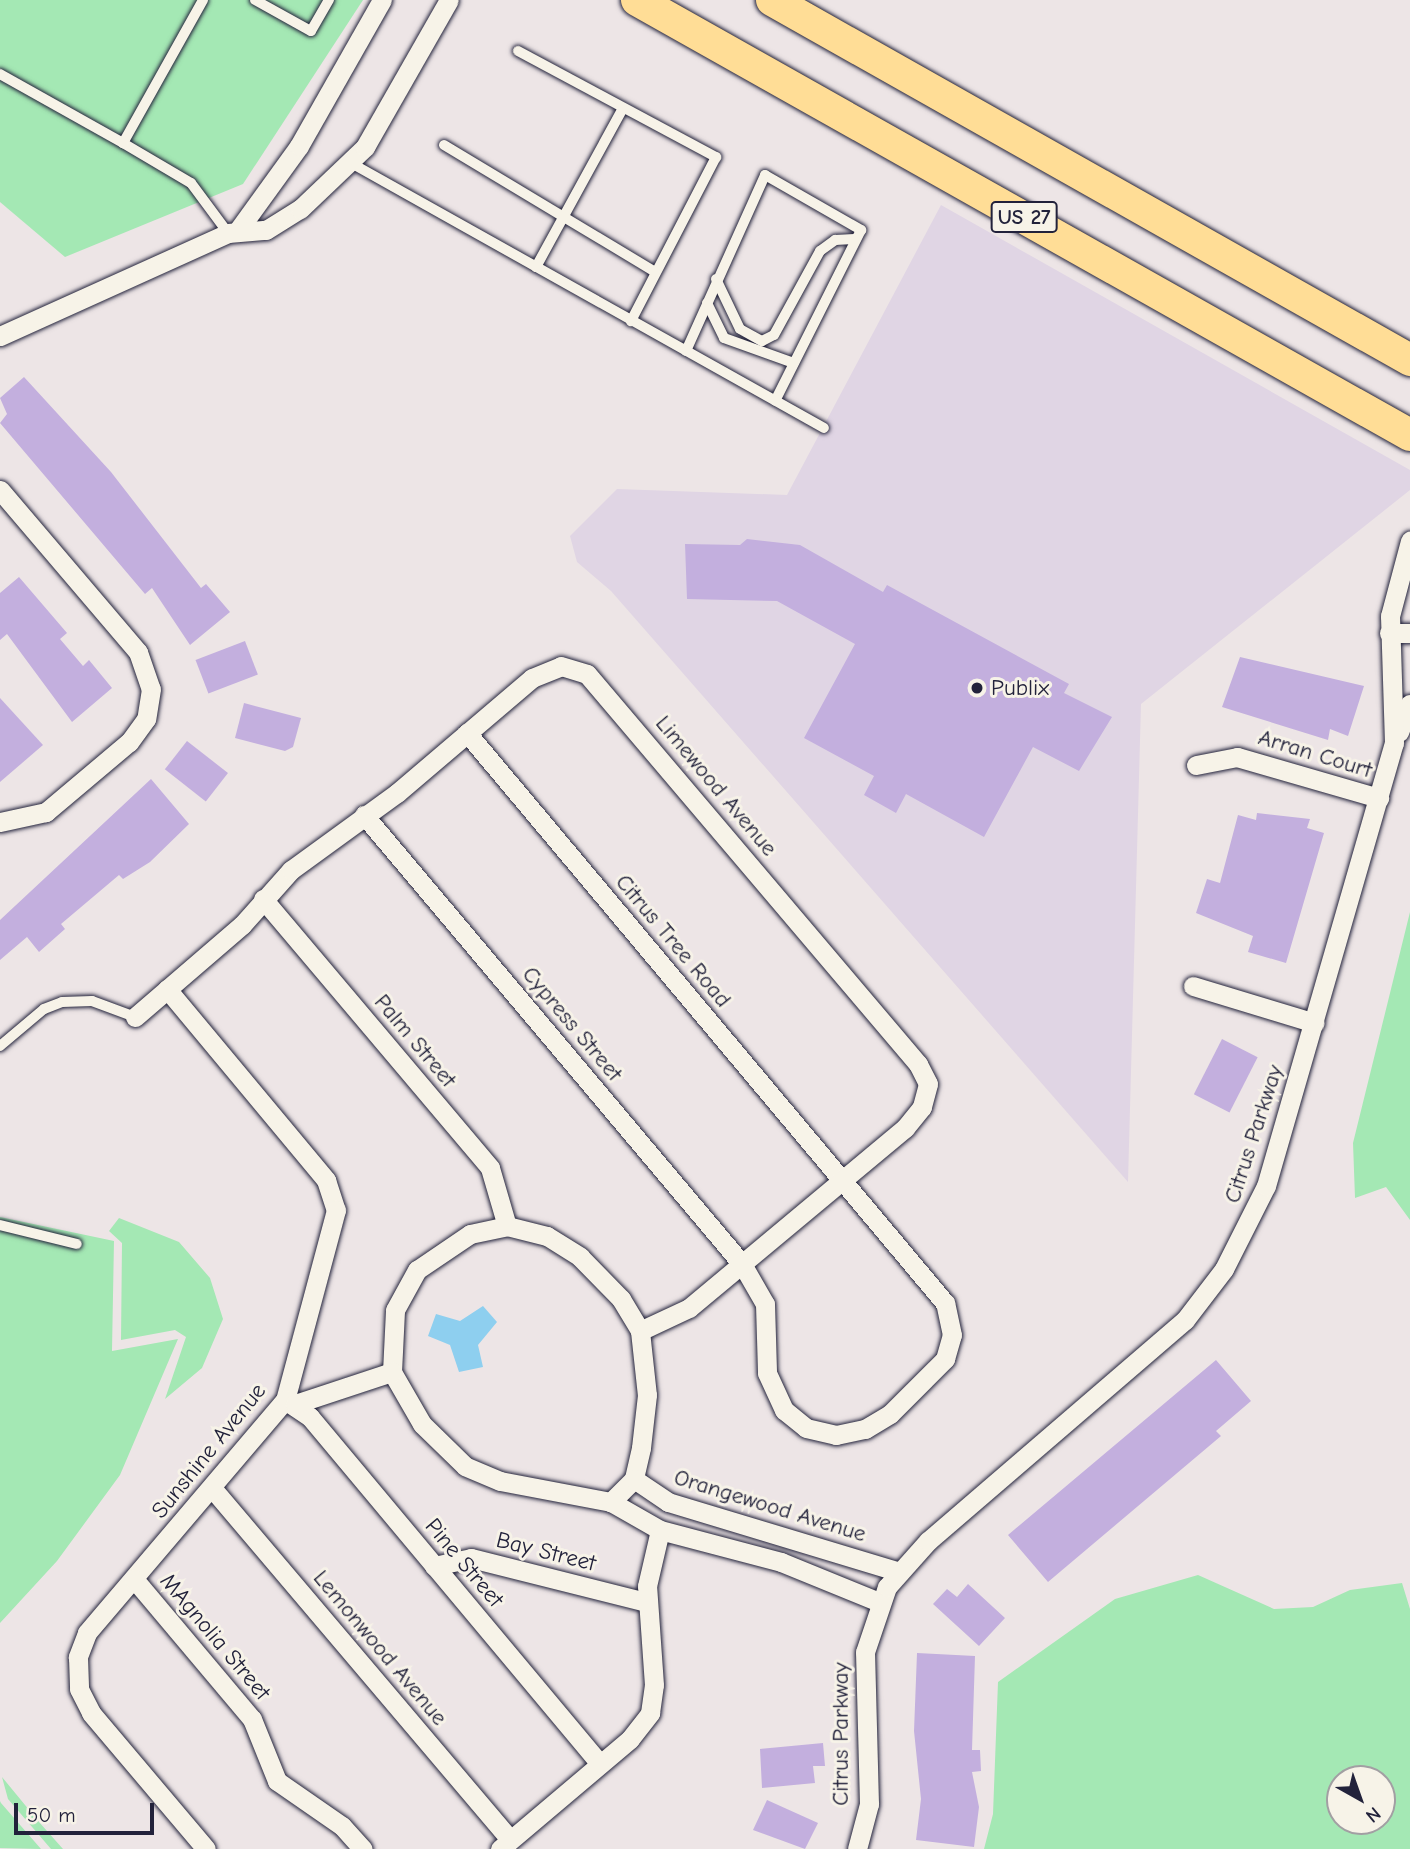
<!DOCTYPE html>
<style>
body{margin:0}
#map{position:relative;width:1410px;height:1849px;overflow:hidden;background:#ede5e6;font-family:"Comic Neue",sans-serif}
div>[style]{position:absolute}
.built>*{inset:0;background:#e0d5e4}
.green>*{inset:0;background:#a4e8b4}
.water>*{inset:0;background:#8ecfef}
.building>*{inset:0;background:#c3afde;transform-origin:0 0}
.roads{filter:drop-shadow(0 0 2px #22223b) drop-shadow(0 0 2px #22223b)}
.service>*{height:10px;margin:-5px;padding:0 5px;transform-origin:5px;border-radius:5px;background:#f7f3e8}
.minor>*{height:19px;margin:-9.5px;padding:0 9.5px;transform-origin:9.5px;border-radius:9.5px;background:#f7f3e8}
.trunk>*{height:32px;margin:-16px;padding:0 16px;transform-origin:16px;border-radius:16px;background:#ffdd96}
.dots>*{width:19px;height:19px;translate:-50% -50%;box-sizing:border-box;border:4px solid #f7f3e8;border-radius:50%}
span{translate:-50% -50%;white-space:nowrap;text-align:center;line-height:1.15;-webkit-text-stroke:6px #f7f3e8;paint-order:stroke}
.shield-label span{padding:2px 5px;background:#f7f3e8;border:2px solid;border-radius:5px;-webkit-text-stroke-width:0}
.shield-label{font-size:21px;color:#22223b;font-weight:700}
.poi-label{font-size:23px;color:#22223b}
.left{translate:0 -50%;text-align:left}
.street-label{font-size:23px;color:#22223b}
.north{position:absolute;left:1326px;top:1765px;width:70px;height:70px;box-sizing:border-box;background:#f7f3e8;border:2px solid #a29fa3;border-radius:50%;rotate:140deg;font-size:19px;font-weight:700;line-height:28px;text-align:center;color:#22223b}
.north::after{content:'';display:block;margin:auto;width:24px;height:32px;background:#22223b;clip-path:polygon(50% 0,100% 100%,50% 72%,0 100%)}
.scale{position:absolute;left:14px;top:1803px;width:140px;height:32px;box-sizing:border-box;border:4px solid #22223b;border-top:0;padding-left:9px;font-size:21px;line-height:24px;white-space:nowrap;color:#22223b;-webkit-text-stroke:5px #f7f3e8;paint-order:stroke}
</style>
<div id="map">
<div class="built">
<i style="clip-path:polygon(941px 205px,1410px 470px,1410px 490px,1141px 704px,1128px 1182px,611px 591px,577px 562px,570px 536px,617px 489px,787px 495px)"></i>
</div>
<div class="green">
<i style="clip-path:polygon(0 0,363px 0,243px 184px,65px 257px,0 202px)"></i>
<i style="clip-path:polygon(1410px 912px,1410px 1220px,1386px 1187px,1355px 1198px,1353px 1143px)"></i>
<i style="clip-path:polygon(0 1217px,114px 1241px,112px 1351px,178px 1339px,120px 1475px,57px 1561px,0 1623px)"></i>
<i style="clip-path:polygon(119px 1218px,179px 1242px,210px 1278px,223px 1319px,202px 1368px,165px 1399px,186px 1337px,175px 1330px,121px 1340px,122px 1243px,109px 1231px)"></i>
<i style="clip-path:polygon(evenodd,1198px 1575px,1274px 1609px,1313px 1607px,1350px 1590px,1402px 1583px,1410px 1609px,1410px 1849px,984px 1849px,993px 1814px,998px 1682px,1115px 1599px,1198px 1575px,1340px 1779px,1382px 1779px,1382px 1821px,1340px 1821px,1340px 1779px)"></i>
<i style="clip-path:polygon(2px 1777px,39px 1822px,63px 1849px,51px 1849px,8px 1799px)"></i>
<i style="clip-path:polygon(0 1801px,1px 1803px,41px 1849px,0 1848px)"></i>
</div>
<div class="water">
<i style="clip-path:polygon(483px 1306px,497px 1322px,478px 1345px,483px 1367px,459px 1372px,450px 1345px,428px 1336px,436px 1314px,460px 1321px)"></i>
</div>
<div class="building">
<i style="clip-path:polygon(24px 377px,111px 472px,201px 588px,206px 584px,230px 612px,190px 645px,152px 588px,145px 594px,0 423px,7px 414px,0 398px)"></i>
<i style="clip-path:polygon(747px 539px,800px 545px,883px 592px,887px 585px,1069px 684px,1064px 693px,1112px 717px,1079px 771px,1033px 747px,984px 837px,906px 794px,896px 813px,864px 795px,874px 776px,804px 738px,855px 644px,777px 601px,687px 599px,685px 544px,740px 545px)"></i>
<i style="clip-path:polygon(19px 577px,67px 633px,60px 639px,83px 666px,89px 660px,112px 688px,72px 722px,7px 634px,0 640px,0 593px)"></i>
<i style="left:245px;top:641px;width:36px;height:53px;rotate:69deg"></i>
<i style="clip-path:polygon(1240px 657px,1364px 686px,1348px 736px,1330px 729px,1328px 740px,1222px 707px)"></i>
<i style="clip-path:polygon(0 698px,43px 745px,0 782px)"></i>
<i style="clip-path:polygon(244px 703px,301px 718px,293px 747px,285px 751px,235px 738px)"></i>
<i style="left:187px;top:741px;width:52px;height:36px;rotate:38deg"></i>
<i style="clip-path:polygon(151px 779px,189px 824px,150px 862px,123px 879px,119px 875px,61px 924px,65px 929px,39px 952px,27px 937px,0 960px,0 920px)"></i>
<i style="clip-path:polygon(1257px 813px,1310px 819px,1307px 828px,1324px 833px,1286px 963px,1248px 952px,1253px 936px,1196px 913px,1207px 879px,1220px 883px,1238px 815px,1256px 820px)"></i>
<i style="left:1222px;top:1039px;width:40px;height:62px;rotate:27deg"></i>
<i style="clip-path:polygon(1216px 1360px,1251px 1401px,1216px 1431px,1221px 1436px,1048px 1582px,1008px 1535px)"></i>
<i style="clip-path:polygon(968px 1584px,1005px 1618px,979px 1646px,933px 1604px,947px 1589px,957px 1597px)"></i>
<i style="clip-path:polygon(917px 1653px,975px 1656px,972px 1750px,980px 1750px,981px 1771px,972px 1772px,979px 1807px,974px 1847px,916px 1840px,921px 1799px,914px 1731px)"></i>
<i style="clip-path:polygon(823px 1743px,825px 1766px,813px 1766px,815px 1783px,762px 1788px,760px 1749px)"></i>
<i style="clip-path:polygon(767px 1800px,818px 1823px,805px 1849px,753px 1830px)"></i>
</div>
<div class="roads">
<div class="service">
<i style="left:203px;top:0;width:164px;rotate:119.2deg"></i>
<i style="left:123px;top:143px;width:79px;rotate:30.5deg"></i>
<i style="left:191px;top:183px;width:62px;rotate:53.5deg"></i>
<i style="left:255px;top:0;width:64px;rotate:29deg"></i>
<i style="left:311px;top:31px;width:36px;rotate:-60deg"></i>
<i style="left:518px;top:51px;width:225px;rotate:28.2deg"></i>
<i style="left:716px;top:157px;width:185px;rotate:117.4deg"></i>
<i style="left:0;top:74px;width:141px;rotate:29.3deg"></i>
<i style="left:444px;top:145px;width:246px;rotate:31deg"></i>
<i style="left:351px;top:163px;width:542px;rotate:29.26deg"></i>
<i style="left:536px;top:267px;width:181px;rotate:-61.3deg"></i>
<i style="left:716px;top:279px;width:55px;rotate:64.4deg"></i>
<i style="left:740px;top:329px;width:25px;rotate:29deg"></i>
<i style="left:762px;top:341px;width:13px;rotate:-27deg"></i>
<i style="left:774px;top:335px;width:96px;rotate:-61.3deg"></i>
<i style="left:820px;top:251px;width:19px;rotate:-36deg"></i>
<i style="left:835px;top:240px;width:21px;rotate:-3deg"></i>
<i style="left:707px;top:303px;width:39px;rotate:64deg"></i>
<i style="left:724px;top:338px;width:74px;rotate:19.7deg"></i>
<i style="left:686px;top:351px;width:193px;rotate:-65.8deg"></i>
<i style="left:765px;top:175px;width:111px;rotate:29.8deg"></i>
<i style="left:861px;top:230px;width:191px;rotate:116.7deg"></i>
<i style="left:0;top:1046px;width:57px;rotate:-40.1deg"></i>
<i style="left:44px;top:1009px;width:19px;rotate:-21deg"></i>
<i style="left:62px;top:1002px;width:30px;rotate:-2deg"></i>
<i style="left:92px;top:1001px;width:46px;rotate:20.4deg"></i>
<i style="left:0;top:1225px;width:79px;rotate:13.9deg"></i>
</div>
<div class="minor">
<i style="left:239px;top:229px;width:102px;rotate:-54.1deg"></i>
<i style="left:299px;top:146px;width:168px;rotate:-60.4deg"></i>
<i style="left:0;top:336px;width:250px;rotate:-24.3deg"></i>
<i style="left:228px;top:233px;width:38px;rotate:-5deg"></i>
<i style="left:266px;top:230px;width:40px;rotate:-32deg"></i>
<i style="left:300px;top:209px;width:90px;rotate:-43.6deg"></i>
<i style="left:365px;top:147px;width:169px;rotate:-60.3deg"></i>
<i style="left:0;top:490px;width:213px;rotate:49.6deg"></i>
<i style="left:138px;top:652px;width:39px;rotate:71deg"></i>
<i style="left:151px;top:689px;width:30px;rotate:99deg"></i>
<i style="left:146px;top:719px;width:29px;rotate:126deg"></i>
<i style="left:129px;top:742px;width:109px;rotate:139.9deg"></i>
<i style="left:46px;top:812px;width:47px;rotate:167.7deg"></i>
<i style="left:1389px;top:633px;width:21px"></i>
<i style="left:1399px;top:732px;width:30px;rotate:-69deg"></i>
<i style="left:1196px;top:765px;width:42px;rotate:-11deg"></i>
<i style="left:1237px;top:757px;width:148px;rotate:16.1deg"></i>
<i style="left:364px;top:815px;width:587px;rotate:49.91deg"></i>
<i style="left:742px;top:1264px;width:46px;rotate:60.1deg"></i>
<i style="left:765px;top:1304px;width:69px;rotate:88.3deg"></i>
<i style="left:767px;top:1373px;width:41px;rotate:65.3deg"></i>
<i style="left:784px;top:1410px;width:28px;rotate:39deg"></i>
<i style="left:806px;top:1428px;width:31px;rotate:13deg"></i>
<i style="left:836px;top:1435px;width:30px;rotate:-12deg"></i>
<i style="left:865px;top:1429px;width:29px;rotate:-31deg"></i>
<i style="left:890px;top:1414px;width:78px;rotate:-45deg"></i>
<i style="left:945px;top:1359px;width:25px;rotate:-74deg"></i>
<i style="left:952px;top:1335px;width:33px;rotate:-102deg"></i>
<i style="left:945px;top:1303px;width:744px;rotate:-129.98deg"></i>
<i style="left:263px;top:899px;width:352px;rotate:49.8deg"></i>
<i style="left:490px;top:1168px;width:60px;rotate:73.7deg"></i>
<i style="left:1193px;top:986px;width:127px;rotate:16.9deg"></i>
<i style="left:167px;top:989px;width:249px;rotate:50.2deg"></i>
<i style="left:326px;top:1180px;width:32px;rotate:72deg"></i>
<i style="left:336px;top:1210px;width:197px;rotate:105deg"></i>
<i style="left:285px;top:1400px;width:306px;rotate:130.4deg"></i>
<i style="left:87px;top:1633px;width:26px;rotate:111deg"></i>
<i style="left:78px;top:1657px;width:32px;rotate:88deg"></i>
<i style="left:79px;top:1689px;width:27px;rotate:63deg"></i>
<i style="left:91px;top:1713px;width:178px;rotate:49.8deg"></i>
<i style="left:135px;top:1017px;width:141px;rotate:-40.7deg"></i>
<i style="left:242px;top:925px;width:74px;rotate:-48.3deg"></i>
<i style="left:291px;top:870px;width:131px;rotate:-36deg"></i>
<i style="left:397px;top:793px;width:177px;rotate:-40.4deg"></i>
<i style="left:532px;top:678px;width:31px;rotate:-22deg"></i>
<i style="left:561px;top:666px;width:27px;rotate:17deg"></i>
<i style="left:587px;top:674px;width:512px;rotate:49.68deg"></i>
<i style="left:918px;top:1064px;width:22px;rotate:63deg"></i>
<i style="left:928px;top:1084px;width:24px;rotate:105deg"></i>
<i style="left:922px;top:1107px;width:27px;rotate:129deg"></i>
<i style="left:905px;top:1128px;width:281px;rotate:140.2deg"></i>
<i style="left:689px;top:1308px;width:54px;rotate:154.9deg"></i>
<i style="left:507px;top:1226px;width:41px;rotate:14deg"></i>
<i style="left:547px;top:1236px;width:39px;rotate:32deg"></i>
<i style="left:580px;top:1257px;width:59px;rotate:45.7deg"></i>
<i style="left:621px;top:1299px;width:37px;rotate:59deg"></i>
<i style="left:640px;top:1331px;width:64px;rotate:83.8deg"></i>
<i style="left:647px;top:1395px;width:53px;rotate:96.5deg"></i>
<i style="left:641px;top:1448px;width:32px;rotate:103deg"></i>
<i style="left:634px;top:1479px;width:33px;rotate:135deg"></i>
<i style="left:611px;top:1502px;width:113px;rotate:-169.3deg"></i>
<i style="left:500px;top:1481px;width:38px;rotate:-157deg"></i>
<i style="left:465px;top:1466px;width:60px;rotate:-135.7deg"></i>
<i style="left:422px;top:1424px;width:60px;rotate:-120deg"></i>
<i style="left:392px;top:1372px;width:62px;rotate:-87.2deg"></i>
<i style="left:395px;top:1310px;width:46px;rotate:-61.2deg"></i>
<i style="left:417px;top:1270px;width:64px;rotate:-34.2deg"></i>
<i style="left:470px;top:1234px;width:38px;rotate:-12deg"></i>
<i style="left:285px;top:1400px;width:30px;rotate:34deg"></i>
<i style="left:310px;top:1417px;width:452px;rotate:50.1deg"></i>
<i style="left:295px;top:1404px;width:102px;rotate:-18.3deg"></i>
<i style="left:634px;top:1479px;width:41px;rotate:34.1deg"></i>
<i style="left:668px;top:1502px;width:239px;rotate:16.8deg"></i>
<i style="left:212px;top:1488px;width:461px;rotate:49.7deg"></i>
<i style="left:611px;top:1502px;width:56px;rotate:29.7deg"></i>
<i style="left:660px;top:1530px;width:125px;rotate:14.8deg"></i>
<i style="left:781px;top:1562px;width:106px;rotate:22.2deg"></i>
<i style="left:434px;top:1566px;width:38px;rotate:-12deg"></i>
<i style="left:471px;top:1558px;width:180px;rotate:14.1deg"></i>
<i style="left:134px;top:1579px;width:183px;rotate:49.9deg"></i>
<i style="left:252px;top:1719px;width:67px;rotate:68deg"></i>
<i style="left:277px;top:1781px;width:79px;rotate:34.7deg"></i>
<i style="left:342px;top:1826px;width:31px;rotate:48deg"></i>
<i style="left:500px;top:1849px;width:170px;rotate:-40.2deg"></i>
<i style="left:630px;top:1739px;width:33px;rotate:-52deg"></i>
<i style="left:650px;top:1713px;width:28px;rotate:-82deg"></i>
<i style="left:654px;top:1685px;width:99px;rotate:-94deg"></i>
<i style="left:647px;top:1586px;width:57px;rotate:-76.9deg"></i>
<i style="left:857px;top:1849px;width:47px;rotate:-75.1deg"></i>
<i style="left:869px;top:1804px;width:152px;rotate:-91.5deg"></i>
<i style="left:865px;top:1652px;width:69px;rotate:-71.3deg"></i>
<i style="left:887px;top:1587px;width:62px;rotate:-48.3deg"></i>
<i style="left:928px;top:1541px;width:339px;rotate:-40.7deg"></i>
<i style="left:1185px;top:1320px;width:64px;rotate:-52.6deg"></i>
<i style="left:1224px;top:1269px;width:93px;rotate:-63.2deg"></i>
<i style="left:1266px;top:1186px;width:461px;rotate:-73.9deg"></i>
<i style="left:1394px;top:743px;width:127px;rotate:-91.8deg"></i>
<i style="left:1390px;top:616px;width:78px;rotate:-75.1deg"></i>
</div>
<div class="trunk">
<i style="left:637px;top:0;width:887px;rotate:29.37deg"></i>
<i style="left:772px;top:0;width:733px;rotate:29.43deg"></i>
</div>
</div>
<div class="dots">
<i style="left:977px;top:688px;background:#22223b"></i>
</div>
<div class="shield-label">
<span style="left:1024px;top:217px">US 27</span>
</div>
<div class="poi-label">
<span class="left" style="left:991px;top:688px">Publix</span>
</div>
<div class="street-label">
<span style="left:1315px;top:754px;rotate:17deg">Arran Court</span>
<span style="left:716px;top:786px;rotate:50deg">Limewood Avenue</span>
<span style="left:673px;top:941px;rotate:50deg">Citrus Tree Road</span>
<span style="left:572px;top:1024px;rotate:50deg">Cypress Street</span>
<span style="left:415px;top:1041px;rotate:50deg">Palm Street</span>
<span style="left:1254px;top:1134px;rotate:-72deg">Citrus Parkway</span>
<span style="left:209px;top:1451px;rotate:-51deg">Sunshine Avenue</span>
<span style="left:770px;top:1506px;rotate:17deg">Orangewood Avenue</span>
<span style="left:546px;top:1552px;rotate:14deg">Bay Street</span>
<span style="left:464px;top:1563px;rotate:50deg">Pine Street</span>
<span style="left:215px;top:1637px;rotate:50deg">MAgnolia Street</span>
<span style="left:380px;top:1648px;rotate:50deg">Lemonwood Avenue</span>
<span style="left:841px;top:1734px;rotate:-90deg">Citrus Parkway</span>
</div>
<div class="north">N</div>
<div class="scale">50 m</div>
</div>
